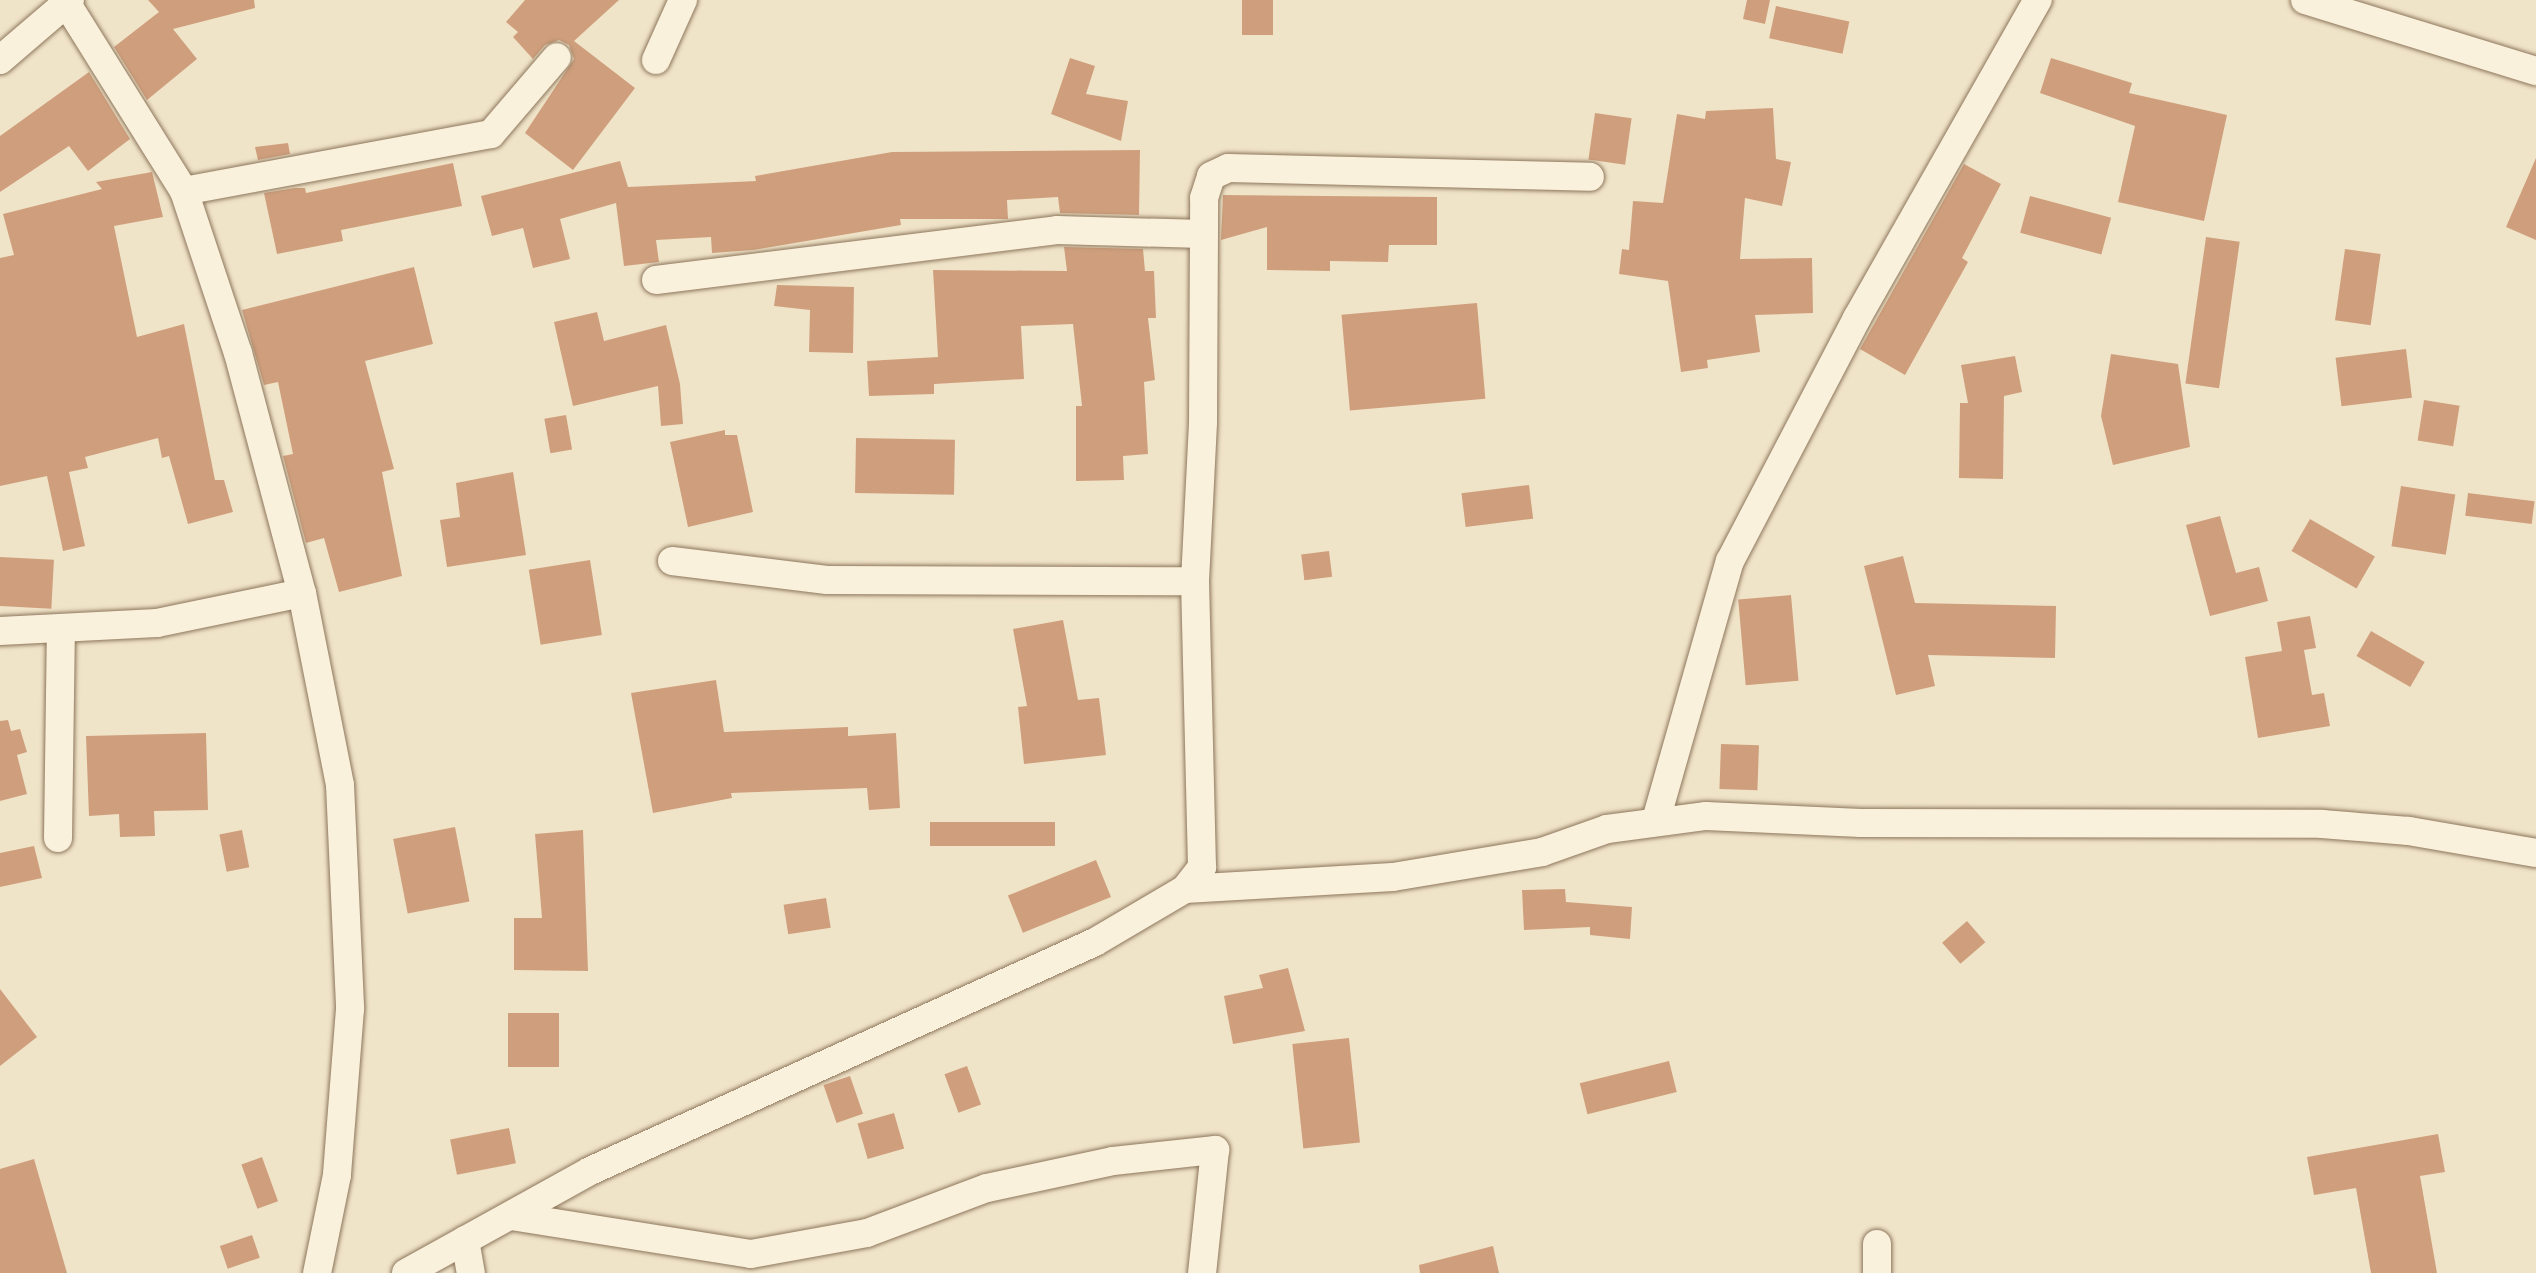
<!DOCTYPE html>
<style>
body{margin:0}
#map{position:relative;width:2536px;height:1273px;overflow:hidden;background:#f0e4c8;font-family:"Times New Roman",serif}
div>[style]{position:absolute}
.building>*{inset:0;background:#cf9f7d;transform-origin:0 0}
.roads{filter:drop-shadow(0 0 2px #8d765c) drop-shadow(0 0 2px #8d765c)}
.minor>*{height:28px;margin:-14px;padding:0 14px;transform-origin:14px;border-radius:14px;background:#faf1dc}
span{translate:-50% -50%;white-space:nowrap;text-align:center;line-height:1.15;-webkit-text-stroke:6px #f7eed8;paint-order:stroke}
</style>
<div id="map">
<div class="building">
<i style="clip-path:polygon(148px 0,254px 0,255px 8px,173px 29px,197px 59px,147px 100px,114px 47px,159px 12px)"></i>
<i style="clip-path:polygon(525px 0,619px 0,574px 41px,635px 88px,573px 170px,525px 133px,574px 59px,569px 45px,559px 40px,545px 45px,533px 59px,513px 37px,518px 32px,506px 22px)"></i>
<i style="left:1242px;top:0;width:31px;height:35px"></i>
<i style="clip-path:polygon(1747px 0,1770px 0,1765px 24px,1743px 19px)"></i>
<i style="left:1776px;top:6px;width:75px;height:33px;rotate:12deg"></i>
<i style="clip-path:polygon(1070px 58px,1095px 66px,1086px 94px,1128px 101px,1121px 141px,1051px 114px)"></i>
<i style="clip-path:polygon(2051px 58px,2132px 83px,2129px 93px,2227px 115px,2204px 221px,2118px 202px,2135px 126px,2040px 93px)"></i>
<i style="clip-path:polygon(89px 72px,130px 139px,88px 171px,69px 146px,0 192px,0 136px)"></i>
<i style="clip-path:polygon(1773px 108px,1776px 159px,1791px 162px,1782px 206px,1745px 198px,1740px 259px,1812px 258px,1813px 313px,1755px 315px,1760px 352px,1707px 360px,1708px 368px,1681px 372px,1668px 281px,1619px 274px,1622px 249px,1629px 250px,1633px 201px,1663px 203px,1677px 114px,1705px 119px,1706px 111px)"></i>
<i style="left:1595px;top:113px;width:37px;height:47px;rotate:8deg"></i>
<i style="clip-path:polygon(288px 143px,290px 154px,258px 160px,255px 147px)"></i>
<i style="clip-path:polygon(1140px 150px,1139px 215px,1060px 213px,1058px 197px,1007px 200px,1008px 219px,900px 219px,901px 225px,753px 250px,712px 253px,711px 237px,656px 240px,659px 262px,624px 266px,616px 203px,560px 219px,570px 259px,533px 268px,523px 228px,492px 236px,481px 196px,620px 161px,628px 187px,756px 181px,755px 176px,892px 152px)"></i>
<i style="clip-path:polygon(2536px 158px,2536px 240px,2506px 227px)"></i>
<i style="clip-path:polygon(453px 163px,462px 206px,341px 230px,343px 241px,277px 254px,264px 193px,295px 188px,305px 188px,306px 193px)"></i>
<i style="clip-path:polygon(1964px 164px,2001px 184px,1962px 258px,1968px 262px,1905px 375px,1860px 349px)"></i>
<i style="clip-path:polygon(152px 172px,163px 217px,114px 226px,137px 337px,184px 324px,215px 480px,224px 480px,233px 512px,188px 524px,169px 456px,162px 458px,158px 438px,85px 457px,88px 468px,69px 472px,85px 546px,63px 551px,47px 476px,0 486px,0 258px,14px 255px,3px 214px,102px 189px,96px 182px)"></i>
<i style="clip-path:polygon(1223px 195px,1437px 197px,1437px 245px,1389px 245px,1388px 262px,1330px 261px,1330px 271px,1267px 270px,1267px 227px,1221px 240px)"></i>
<i style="left:2030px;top:196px;width:84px;height:38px;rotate:15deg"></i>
<i style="left:2206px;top:237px;width:34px;height:148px;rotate:8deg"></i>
<i style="clip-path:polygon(1064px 247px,1143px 249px,1145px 271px,1154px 271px,1156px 318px,1148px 318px,1155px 380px,1144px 382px,1148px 454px,1123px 456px,1124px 480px,1076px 481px,1076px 406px,1082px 406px,1073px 324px,1021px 326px,1024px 379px,934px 384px,934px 394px,869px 396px,867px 361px,938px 357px,933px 270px,1067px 271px)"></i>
<i style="left:2345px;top:249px;width:36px;height:72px;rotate:8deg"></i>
<i style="clip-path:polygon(414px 267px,433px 344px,365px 361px,394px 469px,382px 472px,402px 576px,339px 592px,324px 538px,306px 543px,283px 456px,293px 454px,278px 382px,264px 385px,242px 310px)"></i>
<i style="clip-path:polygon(777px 285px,854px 287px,853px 353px,809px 352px,810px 310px,774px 306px)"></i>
<i style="left:1477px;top:303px;width:96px;height:136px;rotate:85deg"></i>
<i style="clip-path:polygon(597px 312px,604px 341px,666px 325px,680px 384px,683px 424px,661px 426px,658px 386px,573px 406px,554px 322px)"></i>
<i style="left:2406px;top:349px;width:49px;height:71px;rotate:83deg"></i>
<i style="clip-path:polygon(2111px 354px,2178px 364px,2190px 447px,2113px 465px,2101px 416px)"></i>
<i style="clip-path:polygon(2015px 356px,2022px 392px,2004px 396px,2003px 479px,1959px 478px,1960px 403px,1968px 403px,1961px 365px)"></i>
<i style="left:2424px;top:400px;width:36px;height:41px;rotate:9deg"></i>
<i style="left:566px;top:415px;width:35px;height:22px;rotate:80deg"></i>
<i style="clip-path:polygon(725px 430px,725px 435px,737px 435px,753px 512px,688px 527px,670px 442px)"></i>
<i style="left:856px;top:438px;width:99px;height:55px;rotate:1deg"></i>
<i style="clip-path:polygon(513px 472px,526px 555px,447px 567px,440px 520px,460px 517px,456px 483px)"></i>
<i style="left:1529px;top:485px;width:34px;height:68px;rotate:83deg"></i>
<i style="left:2401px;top:486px;width:55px;height:61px;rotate:9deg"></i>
<i style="left:2468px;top:493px;width:67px;height:23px;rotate:7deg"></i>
<i style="clip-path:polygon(2220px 516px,2236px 573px,2259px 567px,2268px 601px,2210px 616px,2186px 525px)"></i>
<i style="left:2310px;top:519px;width:75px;height:37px;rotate:30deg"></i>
<i style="left:1329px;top:551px;width:26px;height:28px;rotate:83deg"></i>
<i style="clip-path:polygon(1903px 556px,1915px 603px,2056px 606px,2055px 658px,1928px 655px,1935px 686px,1896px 695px,1864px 566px)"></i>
<i style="left:0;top:557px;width:54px;height:49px;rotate:3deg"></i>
<i style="left:590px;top:560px;width:76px;height:62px;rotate:81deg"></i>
<i style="left:1791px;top:595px;width:86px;height:53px;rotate:85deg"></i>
<i style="clip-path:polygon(2310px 616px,2316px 648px,2304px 650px,2312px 695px,2324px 693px,2330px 726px,2258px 738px,2245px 657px,2282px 651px,2277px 622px)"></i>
<i style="clip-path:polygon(1063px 620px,1078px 700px,1099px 698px,1106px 755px,1024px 764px,1018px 707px,1027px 706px,1013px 629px)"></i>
<i style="left:2371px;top:631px;width:62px;height:29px;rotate:30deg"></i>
<i style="clip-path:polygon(716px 680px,724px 732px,848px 727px,848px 736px,896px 733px,900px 808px,869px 810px,867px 788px,731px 793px,732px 798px,653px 813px,631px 693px)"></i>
<i style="clip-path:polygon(8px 720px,11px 731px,20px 729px,27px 752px,17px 755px,27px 794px,0 801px,0 721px)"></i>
<i style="clip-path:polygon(206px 733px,208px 810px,154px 811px,155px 836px,120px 837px,119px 814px,89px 816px,86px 736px)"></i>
<i style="left:1721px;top:744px;width:38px;height:45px;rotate:2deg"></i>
<i style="left:930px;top:822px;width:125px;height:24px"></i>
<i style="left:455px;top:827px;width:76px;height:63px;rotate:79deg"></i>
<i style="left:242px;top:830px;width:38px;height:23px;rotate:79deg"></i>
<i style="clip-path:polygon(583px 830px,588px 971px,514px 970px,514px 918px,542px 918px,535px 834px)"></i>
<i style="clip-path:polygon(34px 846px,42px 878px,0 887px,0 853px)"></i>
<i style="left:1096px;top:860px;width:40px;height:95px;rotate:68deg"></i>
<i style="clip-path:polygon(1565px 889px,1566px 902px,1632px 907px,1630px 939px,1590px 935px,1590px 927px,1524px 930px,1522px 890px)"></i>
<i style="left:826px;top:898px;width:30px;height:43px;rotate:81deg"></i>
<i style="left:1967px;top:921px;width:28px;height:33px;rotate:49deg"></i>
<i style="clip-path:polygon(1288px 968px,1305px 1031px,1233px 1044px,1224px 996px,1263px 988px,1259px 975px)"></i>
<i style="clip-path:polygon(0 989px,37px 1037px,0 1066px)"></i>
<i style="left:508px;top:1013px;width:51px;height:54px"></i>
<i style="left:1349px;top:1038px;width:105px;height:57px;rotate:84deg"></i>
<i style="left:1669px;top:1061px;width:32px;height:92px;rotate:76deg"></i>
<i style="left:967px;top:1066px;width:41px;height:24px;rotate:70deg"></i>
<i style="left:850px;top:1076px;width:40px;height:28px;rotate:71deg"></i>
<i style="left:894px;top:1113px;width:37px;height:38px;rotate:74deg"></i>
<i style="left:509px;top:1128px;width:36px;height:60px;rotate:79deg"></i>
<i style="clip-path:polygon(2438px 1134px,2445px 1172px,2420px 1176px,2437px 1273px,2371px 1273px,2356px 1188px,2314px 1195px,2307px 1157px)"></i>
<i style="left:262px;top:1157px;width:47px;height:22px;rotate:70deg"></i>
<i style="clip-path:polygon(34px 1159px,67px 1273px,0 1273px,0 1169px)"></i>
<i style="left:252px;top:1235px;width:24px;height:34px;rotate:71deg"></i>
<i style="clip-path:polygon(1493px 1246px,1499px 1273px,1420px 1273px,1419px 1265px)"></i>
</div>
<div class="roads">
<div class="minor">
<i style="left:2305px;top:0;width:242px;rotate:17.1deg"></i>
<i style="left:67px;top:4px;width:221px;rotate:58deg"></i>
<i style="left:184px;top:191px;width:171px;rotate:71.6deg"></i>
<i style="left:238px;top:353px;width:248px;rotate:75.1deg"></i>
<i style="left:302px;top:593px;width:196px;rotate:78.8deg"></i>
<i style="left:340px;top:785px;width:224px;rotate:87.4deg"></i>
<i style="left:350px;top:1009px;width:167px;rotate:94.5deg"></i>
<i style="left:337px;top:1175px;width:100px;rotate:101.5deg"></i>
<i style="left:0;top:60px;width:92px;rotate:-40.6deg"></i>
<i style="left:656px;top:60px;width:66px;rotate:-65.8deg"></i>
<i style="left:184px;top:191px;width:312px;rotate:-10.5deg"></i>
<i style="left:491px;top:134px;width:101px;rotate:-49.4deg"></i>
<i style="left:656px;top:280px;width:404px;rotate:-7.1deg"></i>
<i style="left:1057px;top:230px;width:146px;rotate:1.6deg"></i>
<i style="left:672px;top:561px;width:156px;rotate:7deg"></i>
<i style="left:827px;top:580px;width:368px;rotate:0.2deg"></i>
<i style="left:0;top:631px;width:157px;rotate:-2.9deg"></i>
<i style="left:157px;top:623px;width:148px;rotate:-11.7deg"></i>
<i style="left:1656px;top:820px;width:269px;rotate:-74.1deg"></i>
<i style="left:1730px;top:561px;width:274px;rotate:-62.4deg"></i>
<i style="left:1857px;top:318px;width:366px;rotate:-60.4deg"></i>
<i style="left:58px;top:838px;width:209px;rotate:-89.2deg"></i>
<i style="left:1185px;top:889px;width:208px;rotate:-3.3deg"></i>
<i style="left:1393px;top:877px;width:151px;rotate:-9.5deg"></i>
<i style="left:1542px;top:852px;width:69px;rotate:-19.5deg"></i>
<i style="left:1607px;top:829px;width:100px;rotate:-7.5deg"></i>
<i style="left:1706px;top:816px;width:155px;rotate:2.6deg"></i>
<i style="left:1861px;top:823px;width:461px;rotate:0.1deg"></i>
<i style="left:2322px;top:824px;width:87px;rotate:4.6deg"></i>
<i style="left:2409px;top:831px;width:129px;rotate:9.8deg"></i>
<i style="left:511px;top:1216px;width:243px;rotate:9deg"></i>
<i style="left:751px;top:1254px;width:118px;rotate:-10.3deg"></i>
<i style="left:867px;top:1233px;width:128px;rotate:-20.6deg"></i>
<i style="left:987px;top:1188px;width:129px;rotate:-12.1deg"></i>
<i style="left:1113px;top:1161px;width:103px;rotate:-6.2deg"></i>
<i style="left:1215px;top:1150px;width:124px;rotate:96deg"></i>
<i style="left:465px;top:1240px;width:34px;rotate:80deg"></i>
<i style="left:406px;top:1273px;width:210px;rotate:-29deg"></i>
<i style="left:590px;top:1171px;width:554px;rotate:-24.39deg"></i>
<i style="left:1095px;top:942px;width:104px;rotate:-30.5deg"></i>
<i style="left:1185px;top:889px;width:28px;rotate:-52deg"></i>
<i style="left:1202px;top:867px;width:286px;rotate:-91.4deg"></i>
<i style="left:1195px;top:581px;width:159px;rotate:-87.1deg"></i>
<i style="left:1203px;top:422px;width:224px;rotate:-89.7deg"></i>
<i style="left:1204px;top:198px;width:23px;rotate:-72deg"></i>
<i style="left:1211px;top:176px;width:19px;rotate:-25deg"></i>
<i style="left:1228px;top:168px;width:362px;rotate:1.4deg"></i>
<i style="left:1877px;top:1273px;width:29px;rotate:-90deg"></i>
</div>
</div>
</div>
